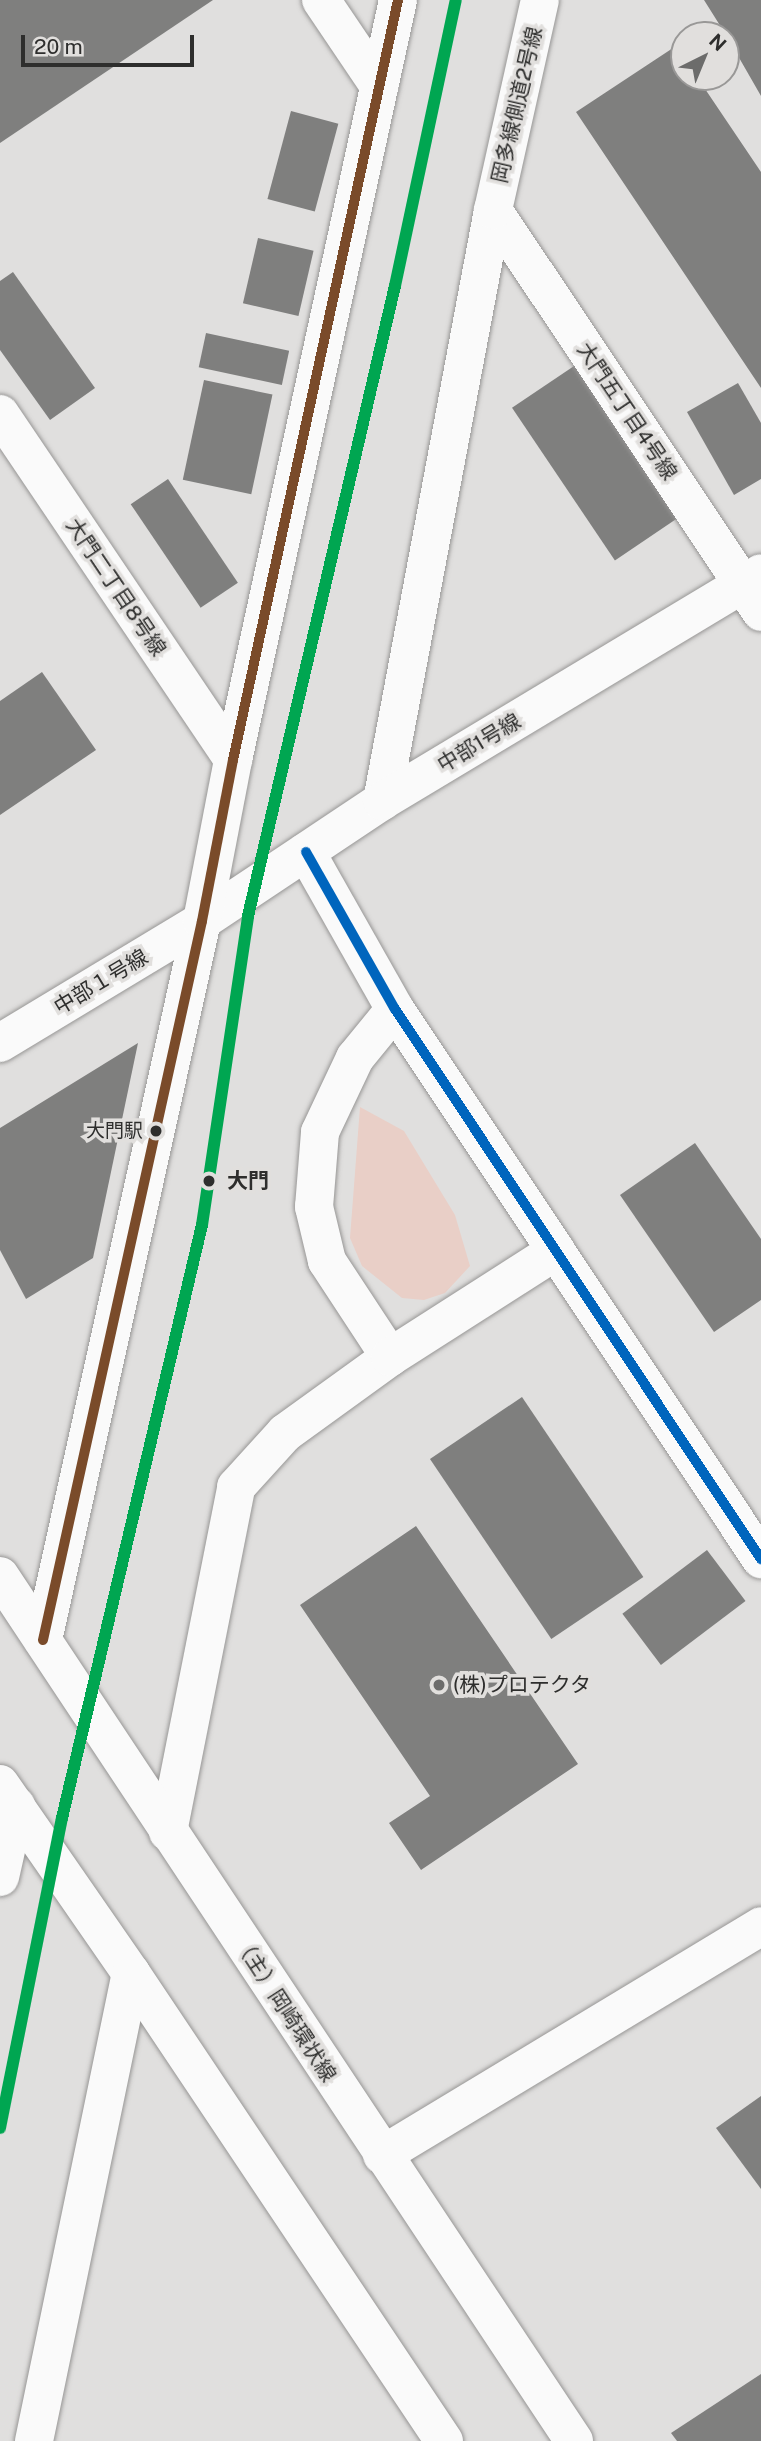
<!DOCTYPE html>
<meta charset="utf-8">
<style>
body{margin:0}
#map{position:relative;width:761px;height:2441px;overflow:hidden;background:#e0dfde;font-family:"Public Sans","Noto Sans JP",sans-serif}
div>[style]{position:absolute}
.green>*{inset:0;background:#e9cfc7}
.building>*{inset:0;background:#7f7f7e;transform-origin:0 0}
.roads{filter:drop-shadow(0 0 2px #979695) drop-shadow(0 0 2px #979695)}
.street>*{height:38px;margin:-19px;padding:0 19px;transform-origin:19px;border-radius:19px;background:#fafafa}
.primary>*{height:38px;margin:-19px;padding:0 19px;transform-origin:19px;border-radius:19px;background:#fafafa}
.bus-1>*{height:10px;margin:-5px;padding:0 5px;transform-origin:5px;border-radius:5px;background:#0065bd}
.bus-2>*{height:10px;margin:-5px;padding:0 5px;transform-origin:5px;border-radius:5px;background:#7a4b2a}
.rail-1>*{height:12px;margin:-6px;padding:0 6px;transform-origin:6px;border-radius:6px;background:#00a651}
.dots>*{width:19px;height:19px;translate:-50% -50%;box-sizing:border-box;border:4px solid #e1dfdd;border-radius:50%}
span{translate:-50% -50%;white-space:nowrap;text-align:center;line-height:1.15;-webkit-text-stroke:7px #e1dfdd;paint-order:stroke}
.bus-label{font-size:19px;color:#2e2e2d}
.right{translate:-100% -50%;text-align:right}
.street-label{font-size:21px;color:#2e2e2d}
.stop-label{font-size:21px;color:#2e2e2d;font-weight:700}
.left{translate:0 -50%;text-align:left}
.poi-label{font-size:21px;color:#2e2e2d}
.north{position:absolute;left:670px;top:21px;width:70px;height:70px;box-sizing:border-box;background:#e1dfdd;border:2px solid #999897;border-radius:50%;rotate:43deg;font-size:19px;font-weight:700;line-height:28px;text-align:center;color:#2e2e2d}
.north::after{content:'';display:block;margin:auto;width:24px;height:32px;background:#6c6c6b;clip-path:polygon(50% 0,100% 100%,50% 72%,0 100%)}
.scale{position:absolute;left:21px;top:35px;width:173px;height:32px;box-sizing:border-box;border:4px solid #2e2e2d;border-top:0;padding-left:9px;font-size:21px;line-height:24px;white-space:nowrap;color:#2e2e2d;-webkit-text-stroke:5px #e1dfdd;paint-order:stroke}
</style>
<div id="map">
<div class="green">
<i style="clip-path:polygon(360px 1107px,404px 1131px,455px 1215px,470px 1266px,445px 1293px,424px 1300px,402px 1298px,362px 1266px,350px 1238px)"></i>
</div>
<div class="building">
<i style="clip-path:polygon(0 0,213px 0,0 143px)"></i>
<i style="clip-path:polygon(704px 0,761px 0,761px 96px,726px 35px)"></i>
<i style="clip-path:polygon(676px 46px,684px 58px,684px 77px,697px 77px,761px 172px,761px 388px,576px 112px)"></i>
<i style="left:291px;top:111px;width:49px;height:91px;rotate:15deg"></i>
<i style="left:258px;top:238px;width:57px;height:67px;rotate:13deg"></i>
<i style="clip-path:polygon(13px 272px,95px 388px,50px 420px,0 350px,0 281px)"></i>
<i style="left:206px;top:333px;width:85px;height:35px;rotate:12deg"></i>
<i style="left:580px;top:362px;width:184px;height:82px;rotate:56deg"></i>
<i style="left:204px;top:380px;width:70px;height:102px;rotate:12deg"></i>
<i style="clip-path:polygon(738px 383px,761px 423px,761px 479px,734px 495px,687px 412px)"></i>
<i style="left:168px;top:479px;width:125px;height:45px;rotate:56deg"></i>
<i style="clip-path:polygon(42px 672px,96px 750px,0 815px,0 701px)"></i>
<i style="clip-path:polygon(138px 1043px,93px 1258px,26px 1299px,0 1250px,0 1128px)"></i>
<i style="clip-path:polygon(695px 1143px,761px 1239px,761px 1300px,714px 1332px,620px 1195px)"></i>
<i style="left:522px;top:1397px;width:217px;height:111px;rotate:56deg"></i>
<i style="clip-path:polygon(416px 1526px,578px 1764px,421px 1870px,389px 1823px,430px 1796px,300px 1605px)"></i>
<i style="left:707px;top:1550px;width:64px;height:106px;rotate:53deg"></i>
<i style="clip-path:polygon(761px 2096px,761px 2189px,716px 2128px)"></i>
<i style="clip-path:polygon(761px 2374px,761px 2441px,677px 2441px,671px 2433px)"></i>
</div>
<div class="roads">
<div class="street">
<i style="left:321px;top:0;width:104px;rotate:56deg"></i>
<i style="left:493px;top:210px;width:483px;rotate:56.3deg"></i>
<i style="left:0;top:414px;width:417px;rotate:56deg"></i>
<i style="left:382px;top:801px;width:601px;rotate:-79.36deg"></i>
<i style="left:493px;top:210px;width:215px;rotate:-77.4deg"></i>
<i style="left:306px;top:852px;width:180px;rotate:60.5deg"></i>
<i style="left:395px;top:1009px;width:661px;rotate:56.36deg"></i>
<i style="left:0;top:1043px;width:236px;rotate:-31.1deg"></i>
<i style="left:202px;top:921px;width:216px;rotate:-33.7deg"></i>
<i style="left:382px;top:801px;width:442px;rotate:-31deg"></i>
<i style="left:390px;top:1357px;width:115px;rotate:-123.3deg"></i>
<i style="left:327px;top:1261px;width:56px;rotate:-103.5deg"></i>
<i style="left:314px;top:1207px;width:75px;rotate:-85.4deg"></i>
<i style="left:320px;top:1132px;width:82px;rotate:-64.7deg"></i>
<i style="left:355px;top:1058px;width:63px;rotate:-50.8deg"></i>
<i style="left:43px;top:1640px;width:736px;rotate:-77.53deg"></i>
<i style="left:202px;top:921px;width:164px;rotate:-79.1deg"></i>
<i style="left:233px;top:760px;width:778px;rotate:-77.75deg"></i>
<i style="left:168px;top:1832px;width:352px;rotate:-78.8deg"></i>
<i style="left:236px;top:1487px;width:73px;rotate:-47.8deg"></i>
<i style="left:285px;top:1433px;width:130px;rotate:-35.9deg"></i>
<i style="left:390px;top:1357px;width:197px;rotate:-32.6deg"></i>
<i style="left:0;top:1877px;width:73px;rotate:-77.3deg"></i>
<i style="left:382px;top:2155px;width:443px;rotate:-31.1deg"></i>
<i style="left:34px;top:2441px;width:478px;rotate:-78.3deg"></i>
</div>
<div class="primary">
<i style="left:0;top:1576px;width:1038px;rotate:56.43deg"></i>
<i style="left:0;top:1784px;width:230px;rotate:55.3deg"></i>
<i style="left:131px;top:1973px;width:563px;rotate:56.23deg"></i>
</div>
</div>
<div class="bus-1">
<i style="left:306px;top:852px;width:180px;rotate:60.5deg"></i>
<i style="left:395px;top:1009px;width:661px;rotate:56.36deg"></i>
</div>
<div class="bus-2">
<i style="left:43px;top:1640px;width:736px;rotate:-77.53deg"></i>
<i style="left:202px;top:921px;width:164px;rotate:-79.1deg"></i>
<i style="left:233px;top:760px;width:778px;rotate:-77.75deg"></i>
</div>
<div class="rail-1">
<i style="left:0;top:2128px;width:316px;rotate:-78.7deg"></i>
<i style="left:62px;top:1818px;width:609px;rotate:-76.72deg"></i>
<i style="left:202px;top:1225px;width:312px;rotate:-81.5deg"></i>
<i style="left:248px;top:916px;width:647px;rotate:-76.87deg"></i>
<i style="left:395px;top:286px;width:292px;rotate:-78deg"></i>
</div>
<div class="dots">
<i style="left:156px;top:1131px;background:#2e2e2d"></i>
<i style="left:209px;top:1181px;background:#2e2e2d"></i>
<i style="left:439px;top:1685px;background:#6c6c6b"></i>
</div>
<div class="bus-label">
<span class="right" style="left:143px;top:1131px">大門駅</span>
</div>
<div class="street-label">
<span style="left:517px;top:105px;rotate:-77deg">岡多線側道2号線</span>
<span style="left:627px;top:411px;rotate:56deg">大門五丁目4号線</span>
<span style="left:116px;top:587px;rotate:56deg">大門二丁目8号線</span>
<span style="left:479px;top:743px;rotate:-31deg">中部1号線</span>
<span style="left:101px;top:982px;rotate:-31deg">中部１号線</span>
<span style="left:285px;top:2009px;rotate:57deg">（主）岡崎環状線</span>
</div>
<div class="stop-label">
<span class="left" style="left:227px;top:1181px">大門</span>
</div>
<div class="poi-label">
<span class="left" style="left:453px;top:1685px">(株)プロテクタ</span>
</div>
<div class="north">N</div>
<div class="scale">20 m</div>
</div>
